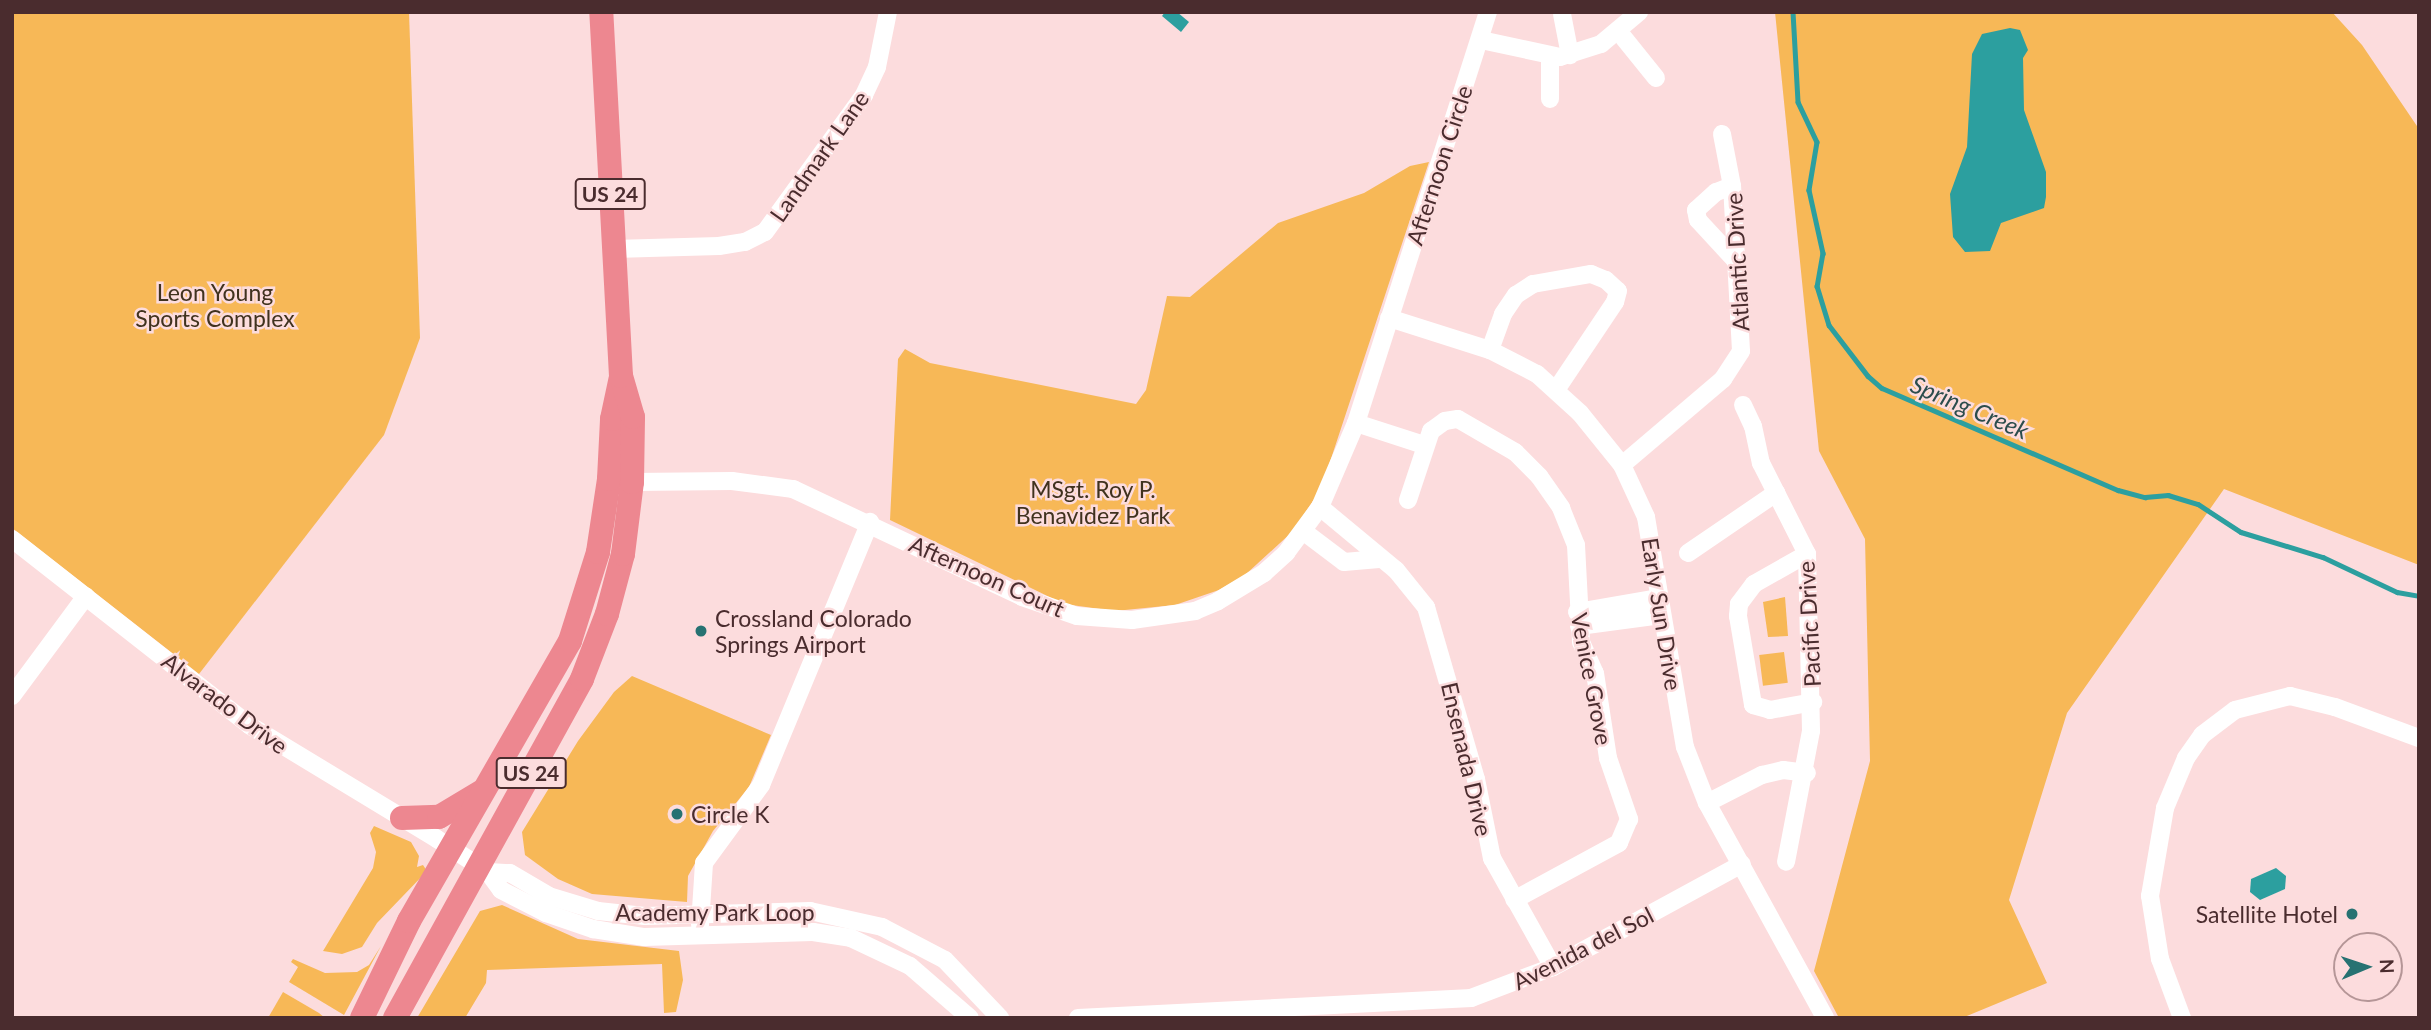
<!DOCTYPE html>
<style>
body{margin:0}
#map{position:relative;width:2431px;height:1030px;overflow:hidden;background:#fcdcdd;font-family:Lato,sans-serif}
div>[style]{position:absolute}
.green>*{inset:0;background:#f7b857;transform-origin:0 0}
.water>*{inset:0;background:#2c9f9f}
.stream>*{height:4.5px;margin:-2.25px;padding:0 2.25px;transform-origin:2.25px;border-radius:2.25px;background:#2c9f9f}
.minor>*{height:18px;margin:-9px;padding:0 9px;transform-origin:9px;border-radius:9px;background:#fff}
.highway>*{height:24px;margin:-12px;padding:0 12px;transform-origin:12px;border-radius:12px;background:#ed8790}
.dots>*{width:19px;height:19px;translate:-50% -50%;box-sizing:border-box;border:4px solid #fcdcdd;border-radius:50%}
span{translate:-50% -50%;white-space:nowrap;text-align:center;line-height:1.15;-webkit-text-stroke:5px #fcdcdd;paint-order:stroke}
.shield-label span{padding:2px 5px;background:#fcdcdd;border:2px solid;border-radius:5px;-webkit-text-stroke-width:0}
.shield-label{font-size:21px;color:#4a2c2e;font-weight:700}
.street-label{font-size:23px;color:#4a2c2e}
.park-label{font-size:23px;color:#40321e}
.poi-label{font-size:23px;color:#4a2c2e}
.left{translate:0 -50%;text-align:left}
.right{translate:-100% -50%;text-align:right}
.water-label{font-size:24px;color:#2c4d4d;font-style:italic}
.frame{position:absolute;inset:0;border:14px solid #4a2c2e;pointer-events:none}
.north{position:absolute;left:2333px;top:932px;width:70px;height:70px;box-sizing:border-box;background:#fcdcdd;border:2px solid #b59697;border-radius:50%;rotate:88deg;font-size:19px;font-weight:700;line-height:28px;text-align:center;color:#4a2c2e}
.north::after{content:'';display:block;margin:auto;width:24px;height:32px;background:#277272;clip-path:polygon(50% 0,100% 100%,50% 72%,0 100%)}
</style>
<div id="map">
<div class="green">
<i style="clip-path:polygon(12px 12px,409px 12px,420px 338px,384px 435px,199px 674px,12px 528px)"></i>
<i style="clip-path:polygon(1775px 12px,2332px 12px,2362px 45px,2419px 129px,2419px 565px,2224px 489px,2067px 713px,2009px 900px,2047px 983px,1962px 1018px,1839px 1018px,1814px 971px,1870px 761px,1865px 539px,1819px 451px)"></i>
<i style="clip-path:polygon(1429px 162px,1321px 489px,1292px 532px,1245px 575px,1219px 590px,1175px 605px,1115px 611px,1064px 604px,890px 520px,898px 359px,905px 349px,930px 363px,1136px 404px,1146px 390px,1167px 296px,1190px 297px,1278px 223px,1364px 193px,1410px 166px)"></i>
<i style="clip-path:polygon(1785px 597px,1788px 636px,1768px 637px,1763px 602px)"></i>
<i style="left:1784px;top:652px;width:31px;height:25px;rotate:83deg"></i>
<i style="clip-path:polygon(632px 676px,771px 735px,749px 787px,713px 831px,688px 876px,687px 902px,592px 894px,558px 879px,525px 855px,522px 832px,578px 741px,614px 692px)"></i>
<i style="clip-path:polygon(374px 826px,411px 842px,419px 856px,417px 867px,423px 865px,427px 871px,377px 923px,362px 947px,342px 954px,323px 951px,373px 868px,376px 852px,370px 833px)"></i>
<i style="clip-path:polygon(502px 905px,578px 939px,679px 951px,683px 980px,676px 1012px,664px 1013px,662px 964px,487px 970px,486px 983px,465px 1018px,417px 1018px,480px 911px)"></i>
<i style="clip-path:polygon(381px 946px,344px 1015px,289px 982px,298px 967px,291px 962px,293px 959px,325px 973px,357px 972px,369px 965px)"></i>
<i style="clip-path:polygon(283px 992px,319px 1013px,325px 1018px,268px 1018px)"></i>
</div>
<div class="water">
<i style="clip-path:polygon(1165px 12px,1177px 12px,1189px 22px,1181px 32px,1162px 16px)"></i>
<i style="clip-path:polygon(2010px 28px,2020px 30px,2028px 50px,2023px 58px,2024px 110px,2046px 172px,2046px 197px,2044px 208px,2001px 223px,1990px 251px,1965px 252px,1953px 237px,1950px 194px,1967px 147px,1972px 54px,1982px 34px)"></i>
<i style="clip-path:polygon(2276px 868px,2286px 876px,2285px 889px,2260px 900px,2250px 892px,2251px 879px)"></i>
</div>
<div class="stream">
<i style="left:1793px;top:12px;width:90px;rotate:86.8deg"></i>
<i style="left:1798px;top:102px;width:44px;rotate:64.6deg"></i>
<i style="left:1817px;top:142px;width:49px;rotate:99.5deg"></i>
<i style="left:1809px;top:190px;width:65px;rotate:77.5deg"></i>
<i style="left:1823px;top:253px;width:34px;rotate:100deg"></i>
<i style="left:1817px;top:286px;width:41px;rotate:72.9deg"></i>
<i style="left:1829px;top:325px;width:64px;rotate:52.6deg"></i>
<i style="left:1868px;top:376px;width:18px;rotate:41deg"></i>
<i style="left:1882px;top:388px;width:257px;rotate:23.4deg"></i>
<i style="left:2118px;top:490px;width:28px;rotate:15deg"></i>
<i style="left:2145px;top:497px;width:23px;rotate:-5deg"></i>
<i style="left:2168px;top:495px;width:31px;rotate:17deg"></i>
<i style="left:2198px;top:504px;width:51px;rotate:33.1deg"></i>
<i style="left:2241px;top:532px;width:86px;rotate:17deg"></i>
<i style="left:2323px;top:557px;width:82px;rotate:25.3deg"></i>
<i style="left:2397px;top:592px;width:22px;rotate:10deg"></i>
</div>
<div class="minor">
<i style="left:1562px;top:14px;width:42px;rotate:79deg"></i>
<i style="left:1619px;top:32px;width:59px;rotate:51.2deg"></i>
<i style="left:1481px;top:40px;width:81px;rotate:12.1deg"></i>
<i style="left:1560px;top:57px;width:43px;rotate:-17.6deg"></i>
<i style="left:1601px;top:44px;width:50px;rotate:-40.1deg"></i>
<i style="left:1550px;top:99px;width:42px;rotate:-90deg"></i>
<i style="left:1732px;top:186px;width:17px;rotate:159deg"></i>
<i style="left:1716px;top:192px;width:27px;rotate:138deg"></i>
<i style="left:1696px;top:210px;width:10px;rotate:79deg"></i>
<i style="left:1698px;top:220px;width:54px;rotate:47.2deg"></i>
<i style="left:614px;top:249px;width:105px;rotate:-1.6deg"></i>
<i style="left:719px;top:246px;width:26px;rotate:-9deg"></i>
<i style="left:745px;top:242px;width:22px;rotate:-27deg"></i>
<i style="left:765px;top:232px;width:169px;rotate:-54.1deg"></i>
<i style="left:864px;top:95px;width:31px;rotate:-65deg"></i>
<i style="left:877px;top:67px;width:56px;rotate:-78.7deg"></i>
<i style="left:1389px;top:318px;width:106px;rotate:17.6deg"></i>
<i style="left:1490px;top:350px;width:53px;rotate:27.1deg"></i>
<i style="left:1537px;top:374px;width:58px;rotate:42.2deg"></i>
<i style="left:1580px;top:413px;width:67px;rotate:51.1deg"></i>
<i style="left:1622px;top:465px;width:57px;rotate:65.2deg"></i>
<i style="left:1646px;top:517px;width:233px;rotate:80.4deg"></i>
<i style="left:1685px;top:747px;width:60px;rotate:68.6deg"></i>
<i style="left:1707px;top:803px;width:245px;rotate:61.2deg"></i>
<i style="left:1490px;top:350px;width:38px;rotate:-70deg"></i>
<i style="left:1503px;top:314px;width:23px;rotate:-56deg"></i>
<i style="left:1516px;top:295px;width:20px;rotate:-33deg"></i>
<i style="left:1533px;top:284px;width:59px;rotate:-9.8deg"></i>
<i style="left:1591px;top:274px;width:16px;rotate:22deg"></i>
<i style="left:1606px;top:280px;width:16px;rotate:43deg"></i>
<i style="left:1618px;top:291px;width:11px;rotate:105deg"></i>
<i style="left:1615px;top:302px;width:106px;rotate:123.8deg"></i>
<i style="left:1743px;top:405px;width:23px;rotate:65deg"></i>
<i style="left:1753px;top:426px;width:38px;rotate:78deg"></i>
<i style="left:1761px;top:463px;width:102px;rotate:63.2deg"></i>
<i style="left:1807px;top:554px;width:177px;rotate:88.7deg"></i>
<i style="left:1811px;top:731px;width:133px;rotate:100.8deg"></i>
<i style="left:1356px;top:423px;width:71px;rotate:17.9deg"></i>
<i style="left:1622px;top:465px;width:133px;rotate:-40.4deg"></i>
<i style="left:1723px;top:379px;width:33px;rotate:-57deg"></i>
<i style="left:1741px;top:351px;width:165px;rotate:-93.1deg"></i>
<i style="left:1732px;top:186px;width:53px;rotate:-100.9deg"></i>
<i style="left:632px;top:482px;width:100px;rotate:-0.6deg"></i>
<i style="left:732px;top:481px;width:62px;rotate:7.5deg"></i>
<i style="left:793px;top:489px;width:253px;rotate:25.2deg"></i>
<i style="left:1022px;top:597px;width:58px;rotate:19.1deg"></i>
<i style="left:1077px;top:616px;width:55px;rotate:4.2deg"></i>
<i style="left:1132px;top:620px;width:64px;rotate:-8.1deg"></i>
<i style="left:1195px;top:611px;width:25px;rotate:-23deg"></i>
<i style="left:1218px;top:601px;width:54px;rotate:-31.3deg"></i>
<i style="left:1264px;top:573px;width:30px;rotate:-42deg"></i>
<i style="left:1286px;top:553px;width:57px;rotate:-53.5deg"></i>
<i style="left:1320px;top:507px;width:91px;rotate:-66.8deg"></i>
<i style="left:1356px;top:423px;width:432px;rotate:-72.2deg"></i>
<i style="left:1408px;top:500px;width:73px;rotate:-71.6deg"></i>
<i style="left:1431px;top:431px;width:17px;rotate:-36deg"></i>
<i style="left:1445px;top:421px;width:13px;rotate:-9deg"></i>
<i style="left:1458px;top:419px;width:66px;rotate:30.1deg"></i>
<i style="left:1515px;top:452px;width:34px;rotate:45deg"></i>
<i style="left:1539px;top:476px;width:39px;rotate:55deg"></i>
<i style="left:1561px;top:508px;width:40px;rotate:68deg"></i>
<i style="left:1576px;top:545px;width:97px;rotate:87deg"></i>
<i style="left:1581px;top:642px;width:34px;rotate:66deg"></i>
<i style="left:1595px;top:673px;width:86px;rotate:81.3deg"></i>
<i style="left:1608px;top:758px;width:65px;rotate:71deg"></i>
<i style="left:1629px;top:819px;width:26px;rotate:113deg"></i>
<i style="left:1619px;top:843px;width:119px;rotate:151.5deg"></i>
<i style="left:1320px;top:507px;width:99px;rotate:39.7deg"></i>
<i style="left:1396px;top:570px;width:48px;rotate:51deg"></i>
<i style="left:1426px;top:607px;width:179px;rotate:73.8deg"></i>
<i style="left:1476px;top:779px;width:81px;rotate:78.6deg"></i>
<i style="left:1492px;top:858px;width:125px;rotate:60.8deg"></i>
<i style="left:1303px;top:531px;width:51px;rotate:37.1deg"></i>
<i style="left:1344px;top:562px;width:35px;rotate:-5deg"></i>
<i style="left:12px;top:539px;width:301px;rotate:38.1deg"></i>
<i style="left:249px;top:725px;width:220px;rotate:31.2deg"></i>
<i style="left:437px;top:839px;width:61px;rotate:32.9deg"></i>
<i style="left:488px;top:872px;width:22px;rotate:54deg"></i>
<i style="left:501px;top:890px;width:51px;rotate:27.1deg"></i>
<i style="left:546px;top:913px;width:50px;rotate:18.8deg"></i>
<i style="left:593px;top:929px;width:52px;rotate:8.9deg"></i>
<i style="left:644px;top:937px;width:169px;rotate:-1.7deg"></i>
<i style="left:813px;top:932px;width:38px;rotate:9deg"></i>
<i style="left:851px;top:938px;width:65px;rotate:25.4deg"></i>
<i style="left:910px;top:966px;width:79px;rotate:40.9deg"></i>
<i style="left:1688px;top:553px;width:107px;rotate:-34.3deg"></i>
<i style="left:1807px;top:554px;width:61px;rotate:150.5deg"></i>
<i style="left:1754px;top:584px;width:25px;rotate:127deg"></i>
<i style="left:1739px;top:604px;width:12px;rotate:95deg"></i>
<i style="left:1738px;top:616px;width:90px;rotate:80.4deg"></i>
<i style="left:1753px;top:705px;width:18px;rotate:16deg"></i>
<i style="left:1770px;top:710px;width:44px;rotate:-10.5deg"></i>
<i style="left:1577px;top:612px;width:82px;rotate:-9.8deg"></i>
<i style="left:1579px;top:626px;width:83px;rotate:-7.6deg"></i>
<i style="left:12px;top:696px;width:124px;rotate:-53.5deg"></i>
<i style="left:1707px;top:803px;width:62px;rotate:-27deg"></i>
<i style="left:1762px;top:775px;width:22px;rotate:-13deg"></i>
<i style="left:1783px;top:770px;width:24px;rotate:7deg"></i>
<i style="left:488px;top:872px;width:22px;rotate:3deg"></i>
<i style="left:510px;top:873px;width:45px;rotate:30.5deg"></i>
<i style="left:549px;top:896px;width:51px;rotate:17deg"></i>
<i style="left:598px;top:911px;width:47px;rotate:6.1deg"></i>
<i style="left:645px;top:916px;width:165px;rotate:-1.7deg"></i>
<i style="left:810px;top:911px;width:74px;rotate:12.5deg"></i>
<i style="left:882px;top:927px;width:71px;rotate:27.6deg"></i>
<i style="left:945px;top:960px;width:80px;rotate:46.5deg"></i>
<i style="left:700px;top:925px;width:62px;rotate:-86.3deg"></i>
<i style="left:704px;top:863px;width:97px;rotate:-53.8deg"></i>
<i style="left:761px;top:785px;width:285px;rotate:-67.5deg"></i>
<i style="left:1078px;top:1018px;width:394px;rotate:-2.9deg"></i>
<i style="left:1471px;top:998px;width:88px;rotate:-20.7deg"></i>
<i style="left:1553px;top:967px;width:215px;rotate:-28.6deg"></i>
<i style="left:2182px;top:1018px;width:63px;rotate:-110.4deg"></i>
<i style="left:2160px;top:959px;width:64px;rotate:-99deg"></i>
<i style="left:2150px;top:896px;width:89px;rotate:-80.3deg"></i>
<i style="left:2165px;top:808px;width:54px;rotate:-67.2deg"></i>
<i style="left:2186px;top:758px;width:28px;rotate:-55deg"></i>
<i style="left:2202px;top:735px;width:41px;rotate:-37.1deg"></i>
<i style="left:2235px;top:710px;width:57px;rotate:-14.3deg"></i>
<i style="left:2290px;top:696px;width:46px;rotate:13.7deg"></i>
<i style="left:2335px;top:707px;width:90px;rotate:20.3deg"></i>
</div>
<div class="highway">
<i style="left:402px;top:818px;width:37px;rotate:-2deg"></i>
<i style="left:439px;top:817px;width:49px;rotate:-30.8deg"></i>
<i style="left:362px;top:1018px;width:108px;rotate:-64.1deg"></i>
<i style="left:409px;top:921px;width:323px;rotate:-60.1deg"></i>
<i style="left:570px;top:641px;width:93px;rotate:-72.5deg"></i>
<i style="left:598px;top:552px;width:74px;rotate:-81.4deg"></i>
<i style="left:609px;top:479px;width:60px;rotate:-87.1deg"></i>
<i style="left:612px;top:419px;width:40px;rotate:-78deg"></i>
<i style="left:395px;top:1018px;width:387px;rotate:-61.1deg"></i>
<i style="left:582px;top:679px;width:70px;rotate:-69deg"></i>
<i style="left:607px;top:614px;width:62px;rotate:-75.1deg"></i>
<i style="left:623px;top:554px;width:73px;rotate:-82.9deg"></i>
<i style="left:632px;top:482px;width:65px;rotate:-89.1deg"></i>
<i style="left:633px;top:417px;width:43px;rotate:-106.3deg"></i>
<i style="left:621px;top:376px;width:365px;rotate:-93.1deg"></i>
</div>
<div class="dots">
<i style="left:701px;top:631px;background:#277272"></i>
<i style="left:677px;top:814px;background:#277272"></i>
<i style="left:2352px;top:914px;background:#277272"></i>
</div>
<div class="shield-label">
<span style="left:610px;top:194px">US 24</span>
<span style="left:531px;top:773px">US 24</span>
</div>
<div class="street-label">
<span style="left:819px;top:156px;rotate:-55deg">Landmark Lane</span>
<span style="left:1439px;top:165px;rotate:-72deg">Afternoon Circle</span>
<span style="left:1737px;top:262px;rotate:-93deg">Atlantic Drive</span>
<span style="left:987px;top:576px;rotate:24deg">Afternoon Court</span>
<span style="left:1662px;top:614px;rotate:81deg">Early Sun Drive</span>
<span style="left:1809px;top:624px;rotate:-93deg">Pacific Drive</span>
<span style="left:1592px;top:679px;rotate:79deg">Venice Grove</span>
<span style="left:225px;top:703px;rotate:37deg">Alvarado Drive</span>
<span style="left:1467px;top:759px;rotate:77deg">Ensenada Drive</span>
<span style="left:715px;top:912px">Academy Park Loop</span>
<span style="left:1583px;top:948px;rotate:-27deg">Avenida del Sol</span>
</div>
<div class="park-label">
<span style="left:215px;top:305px">Leon Young<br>Sports Complex</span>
<span style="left:1093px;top:502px">MSgt. Roy P.<br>Benavidez Park</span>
</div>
<div class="poi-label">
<span class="left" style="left:715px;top:631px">Crossland Colorado<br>Springs Airport</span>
<span class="left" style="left:691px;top:814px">Circle K</span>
<span class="right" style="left:2338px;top:914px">Satellite Hotel</span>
</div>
<div class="water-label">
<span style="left:1970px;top:407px;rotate:23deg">Spring Creek</span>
</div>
<div class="frame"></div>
<div class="north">N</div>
</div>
